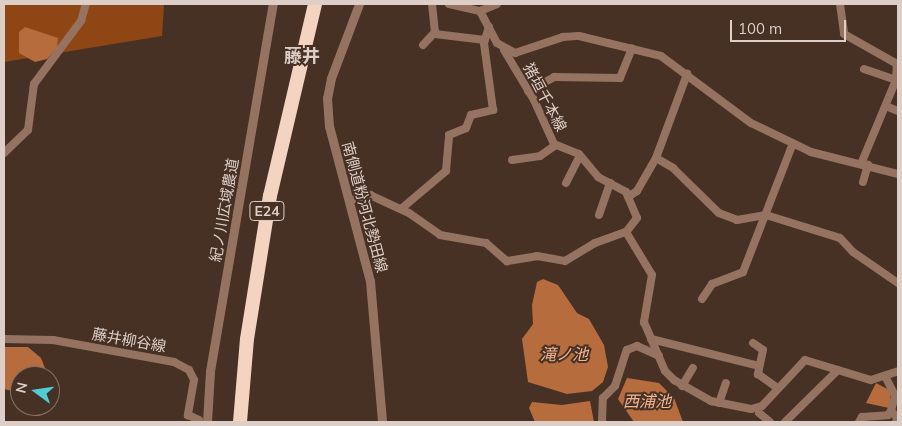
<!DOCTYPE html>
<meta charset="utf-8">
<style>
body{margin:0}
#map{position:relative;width:902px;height:426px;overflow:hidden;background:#473125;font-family:Mulish,"Noto Sans JP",sans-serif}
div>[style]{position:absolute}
.forest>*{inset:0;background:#8e4614}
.water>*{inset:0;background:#b76c3e}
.minor>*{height:8px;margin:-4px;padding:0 4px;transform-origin:4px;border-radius:4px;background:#957360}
.tertiary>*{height:9px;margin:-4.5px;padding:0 4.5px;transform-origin:4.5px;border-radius:4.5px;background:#957360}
.motorway>*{height:14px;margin:-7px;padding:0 7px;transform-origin:7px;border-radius:7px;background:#f4d3c0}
span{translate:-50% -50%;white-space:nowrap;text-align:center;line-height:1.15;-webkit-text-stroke:4px #473125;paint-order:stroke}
.shield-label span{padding:1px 4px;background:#473125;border:1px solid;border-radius:4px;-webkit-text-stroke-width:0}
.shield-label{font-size:14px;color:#ddcfc8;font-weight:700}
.street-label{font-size:15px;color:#ddcfc8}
.water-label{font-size:16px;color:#f2b491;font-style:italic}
.quarter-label{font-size:18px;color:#ddcfc8;font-weight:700}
.frame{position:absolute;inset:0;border:5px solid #ddcfc8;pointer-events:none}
.north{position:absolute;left:10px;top:366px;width:50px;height:50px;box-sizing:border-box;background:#473125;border:1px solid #837066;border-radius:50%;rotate:284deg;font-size:14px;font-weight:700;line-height:20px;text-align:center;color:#ddcfc8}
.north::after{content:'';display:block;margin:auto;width:18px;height:22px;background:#51ccd3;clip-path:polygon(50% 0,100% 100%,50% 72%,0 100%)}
.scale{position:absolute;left:730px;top:20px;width:116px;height:22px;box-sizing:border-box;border:2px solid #ddcfc8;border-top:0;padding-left:6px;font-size:15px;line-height:18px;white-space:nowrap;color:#ddcfc8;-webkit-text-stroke:4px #473125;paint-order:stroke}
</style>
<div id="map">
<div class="forest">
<i style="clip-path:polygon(4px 4px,164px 4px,162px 36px,4px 62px)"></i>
</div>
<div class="water">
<i style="clip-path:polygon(25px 27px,58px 38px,57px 48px,47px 59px,35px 62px,19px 53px,19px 32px)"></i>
<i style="clip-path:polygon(543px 279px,558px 285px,577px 313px,589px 319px,604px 345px,608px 367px,603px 382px,592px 391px,567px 394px,528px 382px,522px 339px,533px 324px,532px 305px,537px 282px)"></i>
<i style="clip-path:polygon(4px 347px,28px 347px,41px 358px,48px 376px,20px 376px,20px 393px,4px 389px)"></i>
<i style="clip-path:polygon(627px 378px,659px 383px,674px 398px,683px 422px,634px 422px,618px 399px)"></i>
<i style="clip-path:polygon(876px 383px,891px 391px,889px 408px,866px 403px)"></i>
<i style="clip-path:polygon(590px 401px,594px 422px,535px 422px,529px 408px,532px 402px,562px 405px)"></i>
</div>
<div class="minor">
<i style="left:432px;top:4px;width:30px;rotate:84deg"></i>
<i style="left:435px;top:34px;width:50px;rotate:6.8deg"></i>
<i style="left:449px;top:4px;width:32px;rotate:13deg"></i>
<i style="left:480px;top:11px;width:36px;rotate:62deg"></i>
<i style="left:497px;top:43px;width:21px;rotate:29deg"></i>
<i style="left:515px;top:53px;width:51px;rotate:-18.4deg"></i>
<i style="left:563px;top:37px;width:16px;rotate:-4deg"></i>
<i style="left:579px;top:36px;width:84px;rotate:13.7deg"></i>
<i style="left:661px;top:56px;width:112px;rotate:36.7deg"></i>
<i style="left:751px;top:123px;width:67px;rotate:25.8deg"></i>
<i style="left:811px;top:152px;width:90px;rotate:14.2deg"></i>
<i style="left:840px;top:4px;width:30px;rotate:82deg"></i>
<i style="left:844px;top:34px;width:61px;rotate:29.5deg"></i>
<i style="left:897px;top:64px;width:16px;rotate:94deg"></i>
<i style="left:896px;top:80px;width:91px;rotate:112.6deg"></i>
<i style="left:480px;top:11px;width:18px;rotate:-22deg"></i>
<i style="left:423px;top:45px;width:18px;rotate:-47deg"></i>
<i style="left:504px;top:50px;width:58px;rotate:59deg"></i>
<i style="left:534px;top:100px;width:48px;rotate:65.6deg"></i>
<i style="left:554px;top:144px;width:27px;rotate:22deg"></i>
<i style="left:579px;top:154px;width:30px;rotate:50deg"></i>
<i style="left:598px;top:177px;width:32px;rotate:28deg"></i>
<i style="left:626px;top:192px;width:28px;rotate:67deg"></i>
<i style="left:637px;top:218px;width:18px;rotate:128deg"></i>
<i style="left:626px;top:232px;width:50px;rotate:58.8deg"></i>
<i style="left:652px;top:275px;width:48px;rotate:99.7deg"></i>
<i style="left:644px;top:322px;width:53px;rotate:66.8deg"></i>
<i style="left:665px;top:371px;width:13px;rotate:45deg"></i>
<i style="left:674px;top:380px;width:43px;rotate:29.6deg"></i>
<i style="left:711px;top:401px;width:41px;rotate:11.3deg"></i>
<i style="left:751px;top:409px;width:11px;rotate:-15deg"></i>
<i style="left:762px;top:406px;width:63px;rotate:-46.9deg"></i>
<i style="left:805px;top:360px;width:69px;rotate:16.9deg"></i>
<i style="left:871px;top:380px;width:28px;rotate:-18deg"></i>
<i style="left:864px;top:69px;width:34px;rotate:19deg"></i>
<i style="left:528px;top:91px;width:30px;rotate:-28deg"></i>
<i style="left:554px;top:77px;width:66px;rotate:0.9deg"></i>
<i style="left:620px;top:78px;width:32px;rotate:-68deg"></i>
<i style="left:886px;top:106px;width:13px;rotate:23deg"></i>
<i style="left:4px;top:153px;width:33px;rotate:-44deg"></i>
<i style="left:28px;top:130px;width:46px;rotate:-82.6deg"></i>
<i style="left:34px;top:84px;width:79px;rotate:-53.3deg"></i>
<i style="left:81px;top:21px;width:18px;rotate:-74deg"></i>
<i style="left:656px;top:158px;width:90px;rotate:-69.7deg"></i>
<i style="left:512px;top:160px;width:28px;rotate:-8deg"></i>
<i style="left:540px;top:156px;width:19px;rotate:-35deg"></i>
<i style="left:863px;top:182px;width:18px;rotate:-74deg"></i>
<i style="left:566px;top:183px;width:30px;rotate:-63deg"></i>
<i style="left:628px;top:197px;width:11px;rotate:-34deg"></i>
<i style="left:637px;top:191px;width:38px;rotate:-60deg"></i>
<i style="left:656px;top:158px;width:20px;rotate:30deg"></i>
<i style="left:673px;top:168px;width:64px;rotate:44.4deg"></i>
<i style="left:719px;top:213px;width:19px;rotate:21deg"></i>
<i style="left:737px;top:220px;width:29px;rotate:-10deg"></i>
<i style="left:766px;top:215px;width:77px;rotate:17.3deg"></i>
<i style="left:840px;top:238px;width:19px;rotate:47deg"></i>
<i style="left:853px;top:252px;width:55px;rotate:34.6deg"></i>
<i style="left:352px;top:200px;width:19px;rotate:-16deg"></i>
<i style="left:370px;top:195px;width:43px;rotate:24.8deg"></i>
<i style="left:409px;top:213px;width:38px;rotate:35deg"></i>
<i style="left:440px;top:235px;width:47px;rotate:9.9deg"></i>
<i style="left:486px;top:243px;width:28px;rotate:41deg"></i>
<i style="left:507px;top:261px;width:30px;rotate:-9deg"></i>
<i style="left:537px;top:256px;width:28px;rotate:10deg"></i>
<i style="left:565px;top:261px;width:35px;rotate:-31deg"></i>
<i style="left:595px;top:243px;width:33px;rotate:-20deg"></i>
<i style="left:401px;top:209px;width:59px;rotate:-40.2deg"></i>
<i style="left:446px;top:171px;width:36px;rotate:-85deg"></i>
<i style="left:449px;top:135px;width:18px;rotate:-22deg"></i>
<i style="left:466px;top:128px;width:14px;rotate:-69deg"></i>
<i style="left:471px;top:115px;width:23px;rotate:-13deg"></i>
<i style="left:493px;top:110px;width:68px;rotate:-97.7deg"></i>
<i style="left:484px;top:43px;width:17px;rotate:-73deg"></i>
<i style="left:599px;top:215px;width:34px;rotate:-71deg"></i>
<i style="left:702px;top:299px;width:18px;rotate:-56deg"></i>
<i style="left:712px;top:284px;width:33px;rotate:-21deg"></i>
<i style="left:743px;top:272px;width:138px;rotate:-68.8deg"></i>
<i style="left:4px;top:339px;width:49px;rotate:1.2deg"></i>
<i style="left:53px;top:340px;width:123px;rotate:10.3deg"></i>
<i style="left:174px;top:362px;width:17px;rotate:28deg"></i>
<i style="left:189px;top:370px;width:11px;rotate:63deg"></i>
<i style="left:194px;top:380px;width:36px;rotate:100deg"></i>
<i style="left:188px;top:415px;width:12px;rotate:24deg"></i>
<i style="left:651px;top:339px;width:111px;rotate:14deg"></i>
<i style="left:753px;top:343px;width:12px;rotate:35deg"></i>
<i style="left:763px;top:350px;width:25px;rotate:102deg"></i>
<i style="left:758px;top:374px;width:24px;rotate:36deg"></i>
<i style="left:886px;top:378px;width:20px;rotate:63deg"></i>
<i style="left:895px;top:396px;width:16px;rotate:105deg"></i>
<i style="left:891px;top:411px;width:8px;rotate:45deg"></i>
<i style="left:897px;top:417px;width:5px;rotate:101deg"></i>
<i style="left:682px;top:386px;width:21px;rotate:-59deg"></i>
<i style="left:719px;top:403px;width:21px;rotate:-71deg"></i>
<i style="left:759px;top:413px;width:14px;rotate:39deg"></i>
<i style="left:602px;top:422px;width:24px;rotate:-88deg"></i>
<i style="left:603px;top:398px;width:17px;rotate:-45deg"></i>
<i style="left:615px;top:386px;width:38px;rotate:-72deg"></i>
<i style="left:627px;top:350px;width:11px;rotate:-22deg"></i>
<i style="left:637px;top:346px;width:24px;rotate:24deg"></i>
<i style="left:785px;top:422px;width:74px;rotate:-44.5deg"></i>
<i style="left:859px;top:422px;width:6px;rotate:-59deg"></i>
<i style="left:862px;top:417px;width:26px;rotate:-4deg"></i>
<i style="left:888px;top:415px;width:5px;rotate:-53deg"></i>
</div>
<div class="tertiary">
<i style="left:359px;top:4px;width:79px;rotate:110.7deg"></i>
<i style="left:331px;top:78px;width:20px;rotate:101deg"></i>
<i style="left:327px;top:98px;width:28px;rotate:86deg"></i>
<i style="left:329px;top:126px;width:160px;rotate:75.2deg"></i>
<i style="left:370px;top:281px;width:142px;rotate:85.1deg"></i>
<i style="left:207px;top:422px;width:51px;rotate:-86.6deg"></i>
<i style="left:210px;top:371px;width:372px;rotate:-80.3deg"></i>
</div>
<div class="motorway">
<i style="left:240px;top:422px;width:83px;rotate:-85.2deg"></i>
<i style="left:247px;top:339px;width:145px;rotate:-80.9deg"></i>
<i style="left:270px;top:196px;width:197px;rotate:-76.8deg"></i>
</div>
<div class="shield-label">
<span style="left:267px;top:211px">E24</span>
</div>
<div class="street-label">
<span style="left:545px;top:97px;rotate:62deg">猪垣千本線</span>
<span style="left:365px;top:207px;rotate:75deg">南側道粉河北勢田線</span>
<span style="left:224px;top:210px;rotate:-80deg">紀ノ川広域農道</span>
<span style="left:129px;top:340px;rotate:10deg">藤井柳谷線</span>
</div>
<div class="water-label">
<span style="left:564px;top:354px">滝ノ池</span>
<span style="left:647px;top:401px">西浦池</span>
</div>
<div class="quarter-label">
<span style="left:302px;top:56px">藤井</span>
</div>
<div class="frame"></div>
<div class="north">N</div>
<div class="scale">100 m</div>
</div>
